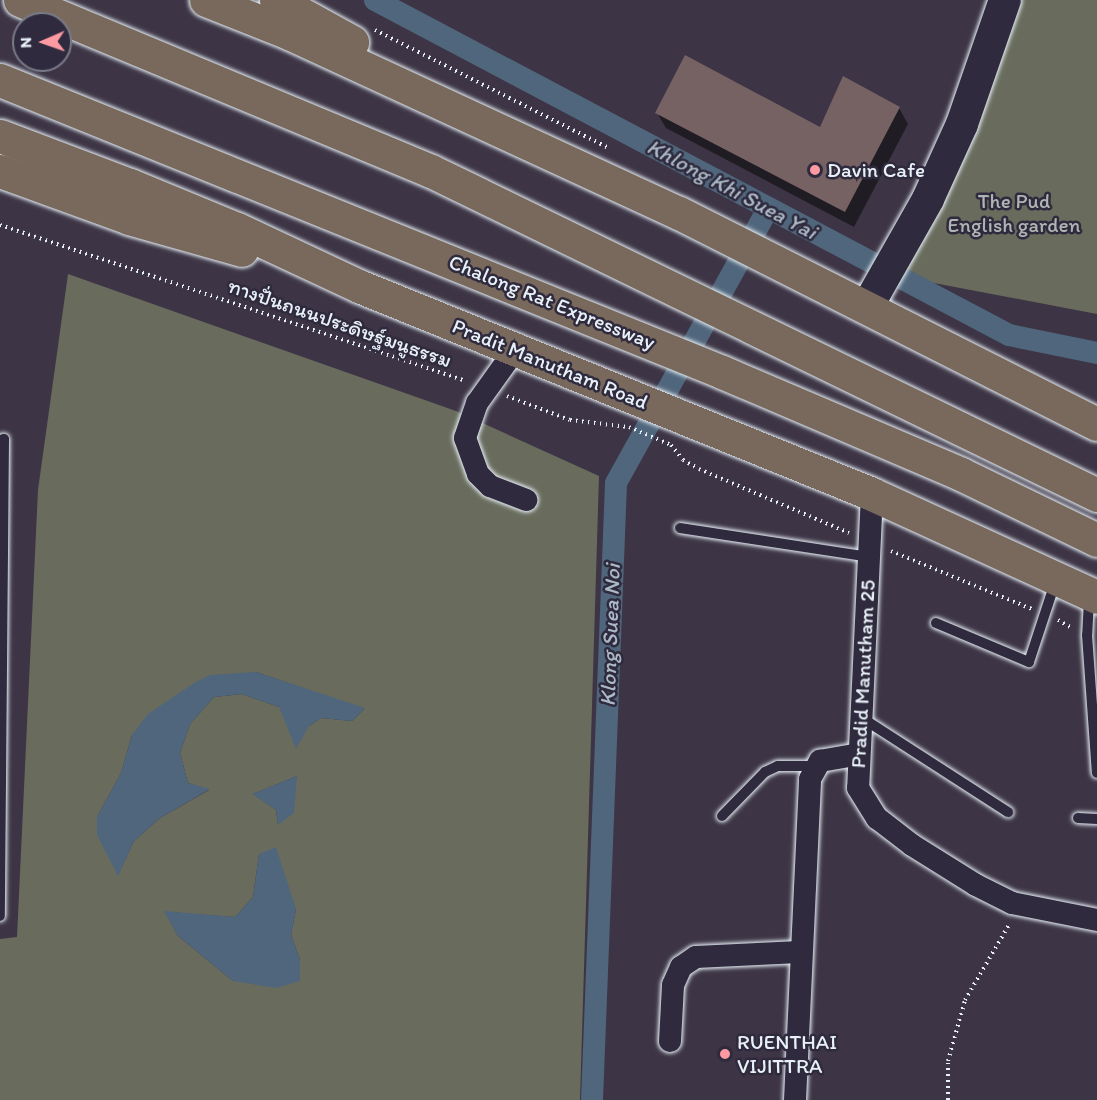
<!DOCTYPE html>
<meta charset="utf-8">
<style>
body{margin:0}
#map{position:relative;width:1097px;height:1100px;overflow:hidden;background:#3d3545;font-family:Itim,"Playpen Sans Thai",sans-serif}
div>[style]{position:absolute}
.green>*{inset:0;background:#696c5d}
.water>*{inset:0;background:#50667c}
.shadow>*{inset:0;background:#0007}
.canal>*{height:22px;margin:-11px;padding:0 11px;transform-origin:11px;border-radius:11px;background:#50667c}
.building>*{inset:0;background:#766263}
.path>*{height:4px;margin-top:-2px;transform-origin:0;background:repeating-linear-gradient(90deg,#e8f1f8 0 1.5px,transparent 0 6px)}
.roads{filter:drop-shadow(0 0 2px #e8f1f8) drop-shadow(0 0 2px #e8f1f8)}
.lane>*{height:10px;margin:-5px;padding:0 5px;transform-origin:5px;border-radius:5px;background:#2f2a3d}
.street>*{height:22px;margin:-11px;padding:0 11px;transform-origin:11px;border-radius:11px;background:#2f2a3d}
.secondary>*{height:32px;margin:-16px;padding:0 16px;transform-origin:16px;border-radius:16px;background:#2f2a3d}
.primary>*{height:33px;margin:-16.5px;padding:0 16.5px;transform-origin:16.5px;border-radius:16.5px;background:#78695c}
.highway>*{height:33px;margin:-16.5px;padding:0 16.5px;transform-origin:16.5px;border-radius:16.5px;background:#78695c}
.dots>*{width:16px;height:16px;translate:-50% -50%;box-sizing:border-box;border:3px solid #2f2a3d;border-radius:50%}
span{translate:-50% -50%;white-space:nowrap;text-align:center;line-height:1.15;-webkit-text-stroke:5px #2f2a3d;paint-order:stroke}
.poi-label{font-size:21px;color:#e8f1f8}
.left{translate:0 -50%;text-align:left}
.park-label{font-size:21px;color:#afb5b2}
.street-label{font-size:21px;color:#e8f1f8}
.water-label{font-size:22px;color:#abb9c6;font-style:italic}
.north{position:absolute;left:12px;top:12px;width:60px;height:60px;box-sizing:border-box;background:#2f2a3d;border:2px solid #797a88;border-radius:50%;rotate:268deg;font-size:16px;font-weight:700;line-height:24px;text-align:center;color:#e8f1f8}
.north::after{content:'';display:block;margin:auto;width:21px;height:27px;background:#ff9aa2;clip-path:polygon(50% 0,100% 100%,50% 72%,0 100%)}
</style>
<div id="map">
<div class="green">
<i style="clip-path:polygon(1005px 0,1097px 0,1097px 314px,897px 276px)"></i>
<i style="clip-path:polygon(evenodd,68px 274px,456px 411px,599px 476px,580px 1100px,0 1100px,0 939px,17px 937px,38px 490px,68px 274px,256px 672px,364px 709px,352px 721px,321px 718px,309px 726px,279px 707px,242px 694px,214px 697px,190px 724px,180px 753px,188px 783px,209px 790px,160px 818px,134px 841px,118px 875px,97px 817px,121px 773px,132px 735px,256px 672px,68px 274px,297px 776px,278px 825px,276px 810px,253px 794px,297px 776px,68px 274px,259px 854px,296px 909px,291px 935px,300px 960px,233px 981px,178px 936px,165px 912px,235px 917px,253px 897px,259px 854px)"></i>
</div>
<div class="water">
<i style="clip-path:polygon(256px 672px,365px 708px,352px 721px,321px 718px,309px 726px,296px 749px,279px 707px,242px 694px,214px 697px,190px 724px,180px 753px,188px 783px,210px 789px,160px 818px,134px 841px,118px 876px,97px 835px,97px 817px,121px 773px,132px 735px,148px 714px,194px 683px,210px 675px)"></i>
<i style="clip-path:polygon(297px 776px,294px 813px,278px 825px,276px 810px,252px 794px)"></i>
<i style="clip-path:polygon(276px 847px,296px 909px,291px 935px,300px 960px,300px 981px,276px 988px,233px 981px,178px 936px,164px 911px,235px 917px,253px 897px,259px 854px)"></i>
</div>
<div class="shadow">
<i style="clip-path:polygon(899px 108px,908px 124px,854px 227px,666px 128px,657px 113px,821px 129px)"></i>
</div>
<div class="canal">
<i style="left:375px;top:0;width:717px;rotate:27.85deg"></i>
<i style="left:1009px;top:335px;width:90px;rotate:11.6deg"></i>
<i style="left:592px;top:1100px;width:617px;rotate:-87.77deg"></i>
<i style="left:616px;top:483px;width:313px;rotate:-61deg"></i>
</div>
<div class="building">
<i style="clip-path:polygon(685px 55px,820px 127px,843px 76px,900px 107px,845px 212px,655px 113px)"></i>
</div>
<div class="path">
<i style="left:375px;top:30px;width:262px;rotate:26.8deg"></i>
<i style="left:0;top:225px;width:491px;rotate:18.5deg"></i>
<i style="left:507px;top:396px;width:67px;rotate:20.9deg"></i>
<i style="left:570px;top:420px;width:59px;rotate:6.8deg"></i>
<i style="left:629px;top:427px;width:46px;rotate:23.2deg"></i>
<i style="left:671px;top:445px;width:19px;rotate:51deg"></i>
<i style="left:683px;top:460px;width:18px;rotate:29deg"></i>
<i style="left:699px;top:469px;width:163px;rotate:23.1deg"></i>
<i style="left:891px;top:551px;width:152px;rotate:22.4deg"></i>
<i style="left:1058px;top:620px;width:16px;rotate:30deg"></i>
<i style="left:948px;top:1100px;width:39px;rotate:-90deg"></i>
<i style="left:948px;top:1061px;width:63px;rotate:-74.4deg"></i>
<i style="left:965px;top:1000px;width:89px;rotate:-59.7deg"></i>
</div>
<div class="roads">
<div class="lane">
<i style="left:0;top:440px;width:4px;rotate:-14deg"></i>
<i style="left:4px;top:439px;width:477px;rotate:90.5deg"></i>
<i style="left:680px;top:528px;width:191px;rotate:8.7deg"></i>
<i style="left:1089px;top:600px;width:35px;rotate:93deg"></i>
<i style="left:1087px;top:635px;width:138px;rotate:85.9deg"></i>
<i style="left:936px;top:623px;width:101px;rotate:22.8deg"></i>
<i style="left:1029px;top:662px;width:83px;rotate:-71.8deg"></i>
<i style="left:862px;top:718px;width:174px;rotate:32.8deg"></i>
<i style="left:722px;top:816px;width:62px;rotate:-45.7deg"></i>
<i style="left:765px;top:772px;width:14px;rotate:-25deg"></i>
<i style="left:778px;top:766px;width:36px"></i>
<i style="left:1078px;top:818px;width:19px;rotate:3deg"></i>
</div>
<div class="street">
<i style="left:515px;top:350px;width:65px;rotate:125.6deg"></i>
<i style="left:477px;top:403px;width:37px;rotate:109deg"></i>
<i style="left:465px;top:438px;width:38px;rotate:70deg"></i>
<i style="left:478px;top:474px;width:17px;rotate:45deg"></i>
<i style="left:490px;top:486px;width:39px;rotate:21deg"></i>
<i style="left:872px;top:494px;width:294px;rotate:92.7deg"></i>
<i style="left:858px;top:788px;width:36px;rotate:58deg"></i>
<i style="left:877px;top:818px;width:44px;rotate:37.6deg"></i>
<i style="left:912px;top:845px;width:75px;rotate:32deg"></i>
<i style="left:976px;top:885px;width:40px;rotate:26.6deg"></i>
<i style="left:1012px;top:903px;width:87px;rotate:11.3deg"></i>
<i style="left:670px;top:1041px;width:56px;rotate:-86.9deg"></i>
<i style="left:673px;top:985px;width:20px;rotate:-66deg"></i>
<i style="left:681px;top:967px;width:18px;rotate:-34deg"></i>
<i style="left:696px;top:957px;width:103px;rotate:-2.8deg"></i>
<i style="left:795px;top:1100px;width:321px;rotate:-87.3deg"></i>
<i style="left:810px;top:779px;width:21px;rotate:-61deg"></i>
<i style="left:820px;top:761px;width:39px;rotate:-10deg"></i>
</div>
<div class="secondary">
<i style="left:867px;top:307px;width:124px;rotate:-60.5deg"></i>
<i style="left:928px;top:199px;width:82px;rotate:-65.6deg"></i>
<i style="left:962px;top:124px;width:131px;rotate:-70.9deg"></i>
</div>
<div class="primary">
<i style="left:206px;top:0;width:89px;rotate:21.7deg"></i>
<i style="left:289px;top:33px;width:430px;rotate:24.8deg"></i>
<i style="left:679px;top:213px;width:468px;rotate:26.8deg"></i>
<i style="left:276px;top:0;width:87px;rotate:28.9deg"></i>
<i style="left:0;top:136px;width:139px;rotate:20.7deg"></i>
<i style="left:130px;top:185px;width:116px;rotate:22.4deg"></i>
<i style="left:237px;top:229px;width:137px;rotate:25.1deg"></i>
<i style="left:361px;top:287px;width:551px;rotate:22.05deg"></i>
<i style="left:872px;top:494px;width:247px;rotate:24.6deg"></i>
<i style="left:0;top:171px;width:137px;rotate:20deg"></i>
<i style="left:129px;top:218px;width:117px;rotate:15.8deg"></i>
</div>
<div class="highway">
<i style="left:20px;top:0;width:445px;rotate:22.6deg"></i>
<i style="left:431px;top:171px;width:741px;rotate:25.94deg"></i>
<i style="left:0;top:80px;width:779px;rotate:22.02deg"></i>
<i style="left:722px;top:372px;width:260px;rotate:23.1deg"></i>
<i style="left:961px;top:474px;width:151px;rotate:25.9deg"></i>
</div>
</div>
<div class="dots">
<i style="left:815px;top:170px;background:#ff9aa2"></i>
<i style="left:725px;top:1054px;background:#ff9aa2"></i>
</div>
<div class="poi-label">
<span class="left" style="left:827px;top:170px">Davin Cafe</span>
<span class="left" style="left:737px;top:1054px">RUENTHAI<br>VIJITTRA</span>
</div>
<div class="park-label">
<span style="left:1014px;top:213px">The Pud<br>English garden</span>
</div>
<div class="street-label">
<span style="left:552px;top:302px;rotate:22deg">Chalong Rat Expressway</span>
<span style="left:340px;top:323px;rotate:19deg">ทางปั่นถนนประดิษฐ์มนูธรรม</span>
<span style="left:550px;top:364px;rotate:22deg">Pradit Manutham Road</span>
<span style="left:863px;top:674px;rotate:-87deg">Pradid Manutham 25</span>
</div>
<div class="water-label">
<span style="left:732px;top:189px;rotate:28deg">Khlong Khi Suea Yai</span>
<span style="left:610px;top:635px;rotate:-88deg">Klong Suea Noi</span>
</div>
<div class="north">N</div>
</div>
